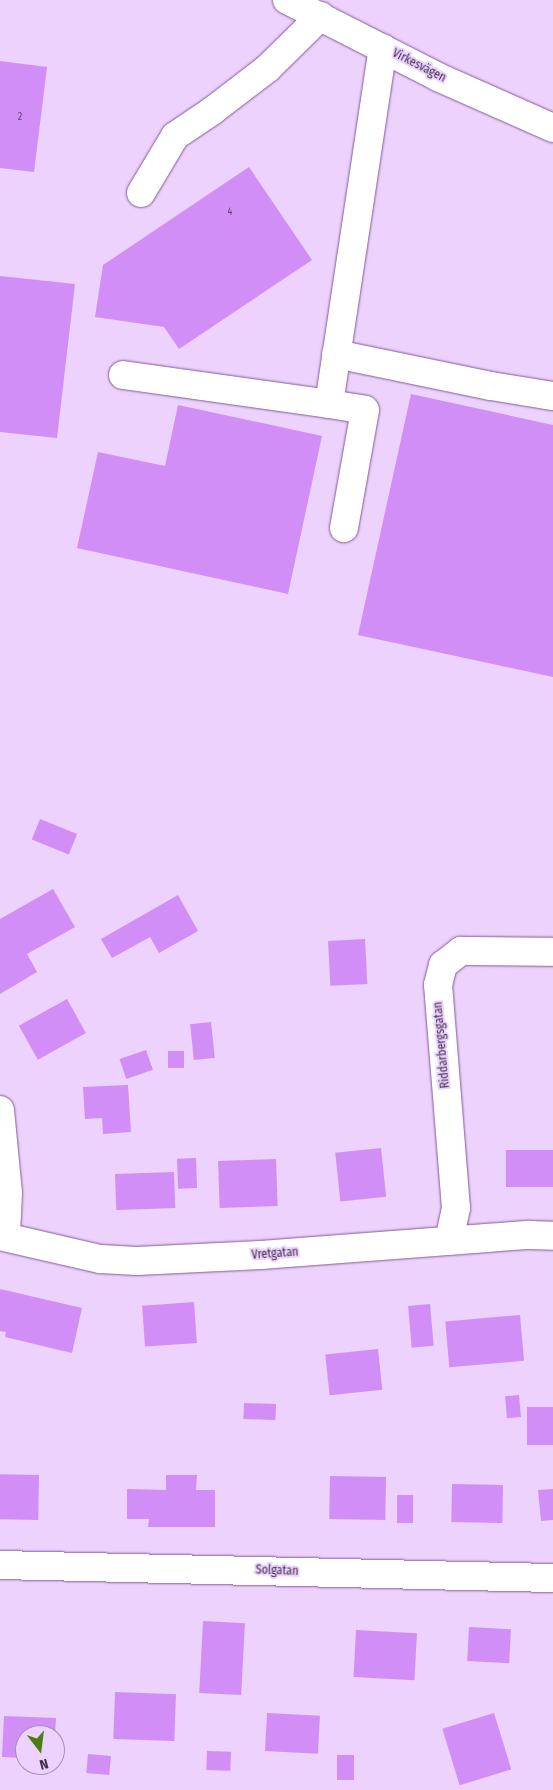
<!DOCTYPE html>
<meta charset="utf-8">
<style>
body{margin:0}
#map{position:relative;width:553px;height:1790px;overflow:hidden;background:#ecd2fd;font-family:"Fira Sans Condensed",sans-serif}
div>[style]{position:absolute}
.building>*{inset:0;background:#d08ef6;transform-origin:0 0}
.roads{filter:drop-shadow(0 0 1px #835a9b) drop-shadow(0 0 1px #835a9b)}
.minor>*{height:28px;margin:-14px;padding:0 14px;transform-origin:14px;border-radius:14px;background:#fff}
span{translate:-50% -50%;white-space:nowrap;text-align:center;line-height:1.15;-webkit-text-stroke:4px #ecd2fd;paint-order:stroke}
.number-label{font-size:10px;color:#644675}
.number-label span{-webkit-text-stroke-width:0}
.street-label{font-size:12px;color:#402e4a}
.north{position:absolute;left:15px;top:1725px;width:50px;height:50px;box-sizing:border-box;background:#ecd2fd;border:1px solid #a790b5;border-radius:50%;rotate:165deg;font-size:14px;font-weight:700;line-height:20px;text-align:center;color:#402e4a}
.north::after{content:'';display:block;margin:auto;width:18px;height:22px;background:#4c7e0f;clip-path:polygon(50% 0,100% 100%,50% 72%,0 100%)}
</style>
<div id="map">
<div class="building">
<i style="clip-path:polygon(0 61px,47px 67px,34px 172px,0 168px)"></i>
<i style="clip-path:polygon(249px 167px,312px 260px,179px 349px,164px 327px,95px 317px,103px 265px)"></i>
<i style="clip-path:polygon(0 276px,75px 284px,57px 438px,0 432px)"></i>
<i style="clip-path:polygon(411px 394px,553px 425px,553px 677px,358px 635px)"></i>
<i style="clip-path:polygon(178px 405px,322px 436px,288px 594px,77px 548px,98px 452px,165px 466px)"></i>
<i style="left:40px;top:819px;width:40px;height:22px;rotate:22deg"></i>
<i style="clip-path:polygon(53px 889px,75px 927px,27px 954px,37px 972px,0 994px,0 919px)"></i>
<i style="clip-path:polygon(178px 895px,198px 931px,159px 953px,150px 937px,112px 958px,101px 939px)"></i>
<i style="left:365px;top:939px;width:45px;height:37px;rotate:87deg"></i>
<i style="left:67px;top:999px;width:39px;height:55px;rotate:61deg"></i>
<i style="left:211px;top:1022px;width:36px;height:21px;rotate:84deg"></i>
<i style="left:146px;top:1050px;width:21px;height:28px;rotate:71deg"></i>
<i style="left:168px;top:1051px;width:16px;height:17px"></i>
<i style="clip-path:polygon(128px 1085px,131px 1132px,103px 1134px,102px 1118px,85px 1119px,83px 1087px)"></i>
<i style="left:381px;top:1148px;width:49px;height:46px;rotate:84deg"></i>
<i style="left:553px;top:1150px;width:37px;height:47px;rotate:90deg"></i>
<i style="left:196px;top:1158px;width:30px;height:19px;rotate:88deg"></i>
<i style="left:276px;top:1159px;width:47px;height:58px;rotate:88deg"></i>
<i style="left:174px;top:1172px;width:36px;height:59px;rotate:88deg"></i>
<i style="clip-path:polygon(0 1289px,82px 1308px,72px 1353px,5px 1337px,6px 1332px,0 1331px)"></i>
<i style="left:194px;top:1302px;width:41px;height:52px;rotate:86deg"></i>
<i style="left:430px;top:1304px;width:42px;height:22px;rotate:85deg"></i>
<i style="left:520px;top:1315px;width:46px;height:75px;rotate:85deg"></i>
<i style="left:378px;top:1349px;width:41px;height:53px;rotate:84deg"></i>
<i style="left:519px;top:1395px;width:22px;height:14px;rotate:85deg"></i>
<i style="left:244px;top:1403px;width:32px;height:16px;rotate:2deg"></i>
<i style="left:553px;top:1407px;width:38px;height:26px;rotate:90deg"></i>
<i style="left:39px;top:1475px;width:45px;height:39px;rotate:91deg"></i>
<i style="clip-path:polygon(166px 1475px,197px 1475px,196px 1490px,215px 1490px,215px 1527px,148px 1527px,149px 1519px,127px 1519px,127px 1489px,166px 1490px)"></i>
<i style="left:330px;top:1476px;width:56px;height:43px;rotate:1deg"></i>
<i style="left:452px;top:1484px;width:51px;height:38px;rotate:1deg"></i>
<i style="clip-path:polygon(553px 1489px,553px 1520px,541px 1521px,538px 1490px)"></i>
<i style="left:397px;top:1495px;width:16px;height:28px"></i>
<i style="left:203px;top:1621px;width:42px;height:72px;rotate:3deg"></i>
<i style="left:469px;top:1627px;width:42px;height:34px;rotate:3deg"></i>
<i style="left:356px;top:1630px;width:61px;height:47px;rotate:3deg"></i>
<i style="left:115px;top:1692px;width:61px;height:47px;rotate:2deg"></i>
<i style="left:267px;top:1713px;width:53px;height:38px;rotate:3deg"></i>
<i style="left:494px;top:1713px;width:59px;height:54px;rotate:73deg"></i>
<i style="clip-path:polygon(4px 1716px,56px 1718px,55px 1735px,25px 1735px,25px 1758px,2px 1757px)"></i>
<i style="left:207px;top:1751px;width:24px;height:19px;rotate:2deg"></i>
<i style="left:88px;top:1754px;width:23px;height:19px;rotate:5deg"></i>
<i style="left:337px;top:1755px;width:17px;height:25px"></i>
</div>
<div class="roads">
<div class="minor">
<i style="left:287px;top:0;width:169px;rotate:27deg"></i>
<i style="left:438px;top:77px;width:126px;rotate:23.9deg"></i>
<i style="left:141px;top:193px;width:66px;rotate:-59.2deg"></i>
<i style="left:175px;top:136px;width:45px;rotate:-34deg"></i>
<i style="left:212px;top:111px;width:71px;rotate:-37.5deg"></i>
<i style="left:268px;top:68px;width:74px;rotate:-44.5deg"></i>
<i style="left:336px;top:354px;width:158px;rotate:11.7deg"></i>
<i style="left:491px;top:386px;width:63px;rotate:9.2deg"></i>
<i style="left:123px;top:375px;width:208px;rotate:8deg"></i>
<i style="left:329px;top:404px;width:360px;rotate:-81.4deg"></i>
<i style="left:329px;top:404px;width:36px;rotate:9deg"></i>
<i style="left:365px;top:410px;width:120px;rotate:100.1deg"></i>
<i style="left:0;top:1110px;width:83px;rotate:84.5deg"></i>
<i style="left:8px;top:1193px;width:43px;rotate:92.7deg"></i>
<i style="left:0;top:1236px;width:103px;rotate:13deg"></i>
<i style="left:100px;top:1259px;width:37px;rotate:3deg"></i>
<i style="left:137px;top:1261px;width:124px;rotate:-2.8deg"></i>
<i style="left:261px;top:1255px;width:269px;rotate:-4.3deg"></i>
<i style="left:529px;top:1235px;width:24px;rotate:2deg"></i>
<i style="left:449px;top:1241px;width:34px;rotate:-78deg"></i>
<i style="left:456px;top:1208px;width:224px;rotate:-94.6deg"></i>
<i style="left:438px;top:985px;width:21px;rotate:-76deg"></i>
<i style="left:443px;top:965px;width:23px;rotate:-38deg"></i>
<i style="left:461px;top:951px;width:92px;rotate:0.6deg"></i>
<i style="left:0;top:1565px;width:553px;rotate:1.35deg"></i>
</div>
</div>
<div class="number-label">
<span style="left:20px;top:118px">2</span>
<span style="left:230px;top:213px">4</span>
</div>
<div class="street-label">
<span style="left:419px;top:66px;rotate:27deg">Virkesvägen</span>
<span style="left:442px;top:1045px;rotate:-95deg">Riddarbergsgatan</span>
<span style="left:275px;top:1254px;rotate:-4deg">Vretgatan</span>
<span style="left:277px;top:1571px;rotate:2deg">Solgatan</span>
</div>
<div class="north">N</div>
</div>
